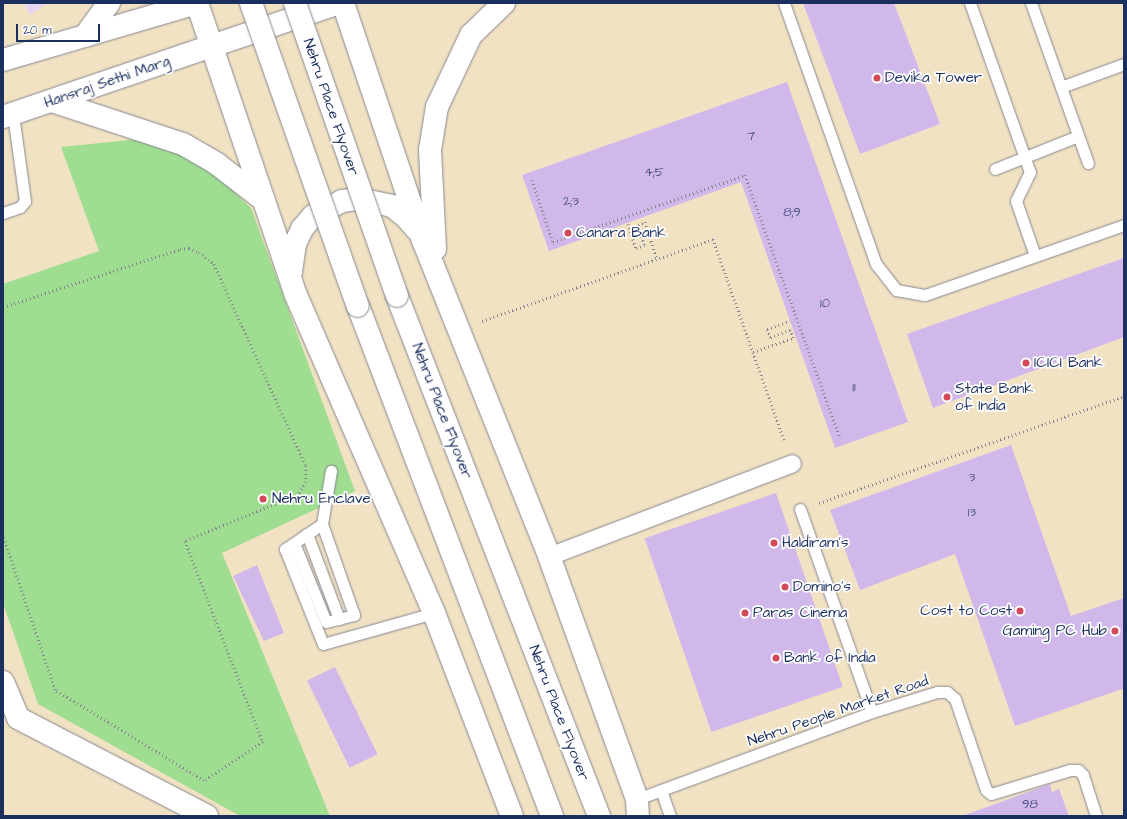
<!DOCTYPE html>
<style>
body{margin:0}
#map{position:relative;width:1127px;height:819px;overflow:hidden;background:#f2e2c4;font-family:"Architects Daughter",sans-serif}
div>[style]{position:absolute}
.built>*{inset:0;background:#e4d3f2}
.green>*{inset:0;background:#9fdd91}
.building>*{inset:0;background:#d1b8eb;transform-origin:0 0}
.path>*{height:2.5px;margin-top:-1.25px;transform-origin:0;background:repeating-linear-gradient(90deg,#868891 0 1px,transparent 0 4px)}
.roads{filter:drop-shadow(0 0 1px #868891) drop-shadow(0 0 1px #868891)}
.service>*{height:11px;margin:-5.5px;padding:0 5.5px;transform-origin:5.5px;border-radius:5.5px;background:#fff}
.pedestrian>*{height:17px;margin:-8.5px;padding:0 8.5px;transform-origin:8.5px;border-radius:8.5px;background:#fff}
.minor>*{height:22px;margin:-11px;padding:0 11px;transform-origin:11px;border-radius:11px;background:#fff}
.tertiary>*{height:22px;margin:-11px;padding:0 11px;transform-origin:11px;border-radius:11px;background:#fff}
.secondary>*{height:22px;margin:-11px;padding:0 11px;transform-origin:11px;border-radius:11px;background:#fff}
.primary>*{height:22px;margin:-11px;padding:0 11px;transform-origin:11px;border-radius:11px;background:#fff}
.bridges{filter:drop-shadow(0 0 1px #868891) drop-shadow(0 0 1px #868891)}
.primary-bridge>*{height:22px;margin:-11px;padding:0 11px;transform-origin:11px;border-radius:11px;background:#fff}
.dots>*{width:11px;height:11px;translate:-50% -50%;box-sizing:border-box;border:2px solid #fff;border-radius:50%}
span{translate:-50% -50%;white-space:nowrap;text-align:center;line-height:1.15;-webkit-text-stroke:3.5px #fff;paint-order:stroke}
.number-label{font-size:13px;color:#485181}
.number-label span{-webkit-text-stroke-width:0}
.poi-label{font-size:15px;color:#1b2f5e}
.left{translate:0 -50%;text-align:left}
.right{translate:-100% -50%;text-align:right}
.street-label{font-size:15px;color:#1b2f5e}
.frame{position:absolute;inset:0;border:4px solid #1b2f5e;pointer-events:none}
.scale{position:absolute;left:16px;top:24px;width:84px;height:18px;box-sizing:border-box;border:2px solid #1b2f5e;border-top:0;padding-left:5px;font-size:12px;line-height:14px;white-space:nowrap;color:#1b2f5e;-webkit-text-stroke:3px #fff;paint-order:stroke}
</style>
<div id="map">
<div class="built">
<i style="clip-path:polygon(24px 3px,47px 3px,30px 15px)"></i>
</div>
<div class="green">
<i style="clip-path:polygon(139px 139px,175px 152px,201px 166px,225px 183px,251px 208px,355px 491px,222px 553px,330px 816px,240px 816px,38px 704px,3px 603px,3px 284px,99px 251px,61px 147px)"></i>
</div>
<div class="building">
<i style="clip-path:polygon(803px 3px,894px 3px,940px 124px,860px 154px)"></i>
<i style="clip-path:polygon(787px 82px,908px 422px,835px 448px,741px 182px,549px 251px,522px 175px)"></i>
<i style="clip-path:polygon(1124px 258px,1124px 337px,933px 408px,907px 334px)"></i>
<i style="clip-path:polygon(1011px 445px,1071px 616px,1124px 598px,1124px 693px,1122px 689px,1015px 726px,955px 554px,860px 590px,830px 510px)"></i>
<i style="left:776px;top:493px;width:205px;height:139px;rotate:71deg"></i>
<i style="clip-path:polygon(257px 565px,284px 633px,264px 641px,233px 576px)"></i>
<i style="left:335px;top:667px;width:97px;height:31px;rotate:64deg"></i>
<i style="clip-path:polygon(1050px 784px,1052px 792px,1059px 789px,1069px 816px,962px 816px)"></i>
</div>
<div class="path">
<i style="left:532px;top:180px;width:65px;rotate:71.3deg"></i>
<i style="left:553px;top:242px;width:203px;rotate:-19.2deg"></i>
<i style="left:745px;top:175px;width:280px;rotate:70.1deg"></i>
<i style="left:628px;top:224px;width:25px;rotate:72deg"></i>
<i style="left:636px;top:248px;width:9px;rotate:-21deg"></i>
<i style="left:644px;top:245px;width:21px;rotate:-107deg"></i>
<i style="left:638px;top:225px;width:8px;rotate:-23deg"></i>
<i style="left:645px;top:222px;width:38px;rotate:72deg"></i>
<i style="left:3px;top:307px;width:186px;rotate:-18.1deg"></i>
<i style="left:180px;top:249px;width:9px;rotate:-6deg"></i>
<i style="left:189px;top:248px;width:11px;rotate:22deg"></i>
<i style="left:199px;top:252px;width:19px;rotate:39deg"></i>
<i style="left:214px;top:264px;width:222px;rotate:65.5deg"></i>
<i style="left:306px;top:466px;width:16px;rotate:90deg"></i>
<i style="left:306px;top:482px;width:15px;rotate:122deg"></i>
<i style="left:298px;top:495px;width:122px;rotate:157.8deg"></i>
<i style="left:185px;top:541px;width:216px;rotate:68.8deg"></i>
<i style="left:263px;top:742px;width:71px;rotate:146.5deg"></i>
<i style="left:204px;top:781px;width:175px;rotate:-148.6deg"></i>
<i style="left:55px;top:690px;width:163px;rotate:-108.7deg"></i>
<i style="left:482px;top:321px;width:245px;rotate:-19.5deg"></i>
<i style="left:713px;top:239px;width:215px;rotate:70.5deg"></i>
<i style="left:753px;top:352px;width:42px;rotate:-19.3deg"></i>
<i style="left:793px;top:338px;width:9px;rotate:-111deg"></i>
<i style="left:790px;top:330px;width:22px;rotate:158deg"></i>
<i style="left:770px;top:338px;width:9px;rotate:-108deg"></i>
<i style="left:767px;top:329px;width:24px;rotate:-19deg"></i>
<i style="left:819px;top:503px;width:323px;rotate:-19.3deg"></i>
</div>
<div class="roads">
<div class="service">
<i style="left:784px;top:3px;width:277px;rotate:70.6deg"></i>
<i style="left:876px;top:264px;width:33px;rotate:52deg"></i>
<i style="left:896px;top:290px;width:29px;rotate:10deg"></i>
<i style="left:925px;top:295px;width:211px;rotate:-19.4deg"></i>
<i style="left:970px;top:3px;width:179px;rotate:70.5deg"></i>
<i style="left:1030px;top:172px;width:32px;rotate:116deg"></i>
<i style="left:1016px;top:201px;width:58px;rotate:70.9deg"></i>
<i style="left:1031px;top:3px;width:170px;rotate:70.4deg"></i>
<i style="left:1061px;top:87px;width:67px;rotate:-20.1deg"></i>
<i style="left:995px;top:169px;width:89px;rotate:-21.7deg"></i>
<i style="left:3px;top:213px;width:18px;rotate:-19deg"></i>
<i style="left:20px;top:207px;width:8px;rotate:-50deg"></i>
<i style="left:25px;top:201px;width:88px;rotate:-97.9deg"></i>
<i style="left:800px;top:509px;width:215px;rotate:70.5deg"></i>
<i style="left:322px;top:524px;width:54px;rotate:-80.4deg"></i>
<i style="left:307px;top:534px;width:91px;rotate:69.4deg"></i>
<i style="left:294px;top:543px;width:85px;rotate:67.9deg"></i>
<i style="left:326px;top:622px;width:29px;rotate:-14deg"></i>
<i style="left:354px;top:615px;width:96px;rotate:-109.4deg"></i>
<i style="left:322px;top:524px;width:18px;rotate:146deg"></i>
<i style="left:307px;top:534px;width:16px;rotate:145deg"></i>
<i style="left:294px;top:543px;width:11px;rotate:146deg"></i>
<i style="left:285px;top:549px;width:102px;rotate:68.2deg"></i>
<i style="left:323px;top:644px;width:115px;rotate:-15.6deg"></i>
<i style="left:661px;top:790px;width:28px;rotate:71deg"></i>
<i style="left:637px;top:799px;width:251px;rotate:-20.3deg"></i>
<i style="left:872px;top:712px;width:68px;rotate:-17.1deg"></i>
<i style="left:937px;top:692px;width:10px"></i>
<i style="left:947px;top:692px;width:11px;rotate:41deg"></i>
<i style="left:955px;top:699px;width:96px;rotate:71.2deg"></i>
<i style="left:986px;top:790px;width:6px;rotate:39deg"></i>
<i style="left:991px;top:794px;width:83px;rotate:-16.9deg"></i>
<i style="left:1070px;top:770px;width:8px"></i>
<i style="left:1078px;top:770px;width:7px;rotate:45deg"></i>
<i style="left:1083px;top:775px;width:43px;rotate:72.4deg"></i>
</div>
<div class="pedestrian">
<i style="left:549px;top:556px;width:260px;rotate:-20.9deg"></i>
</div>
<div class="minor">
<i style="left:3px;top:682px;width:39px;rotate:67deg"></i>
<i style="left:18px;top:718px;width:213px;rotate:27.4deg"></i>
</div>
<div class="tertiary">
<i style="left:3px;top:60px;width:202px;rotate:-16.4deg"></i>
<i style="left:3px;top:117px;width:221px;rotate:-18.8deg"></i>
</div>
<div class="secondary">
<i style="left:212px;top:46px;width:134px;rotate:-18.7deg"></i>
</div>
<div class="primary">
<i style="left:197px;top:3px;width:306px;rotate:71.3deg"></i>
<i style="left:295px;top:293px;width:349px;rotate:66.5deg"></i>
<i style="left:434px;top:613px;width:217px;rotate:69deg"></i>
<i style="left:343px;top:3px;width:253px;rotate:71.4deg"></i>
<i style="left:424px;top:243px;width:337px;rotate:68.2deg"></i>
<i style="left:549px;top:556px;width:258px;rotate:70.1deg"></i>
<i style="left:637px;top:799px;width:17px;rotate:87deg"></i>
<i style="left:85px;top:36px;width:41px;rotate:-54deg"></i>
<i style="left:52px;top:101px;width:138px;rotate:18.2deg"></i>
<i style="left:183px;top:144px;width:39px;rotate:30deg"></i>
<i style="left:217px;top:164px;width:59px;rotate:37.5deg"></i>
<i style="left:435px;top:249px;width:99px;rotate:-92.9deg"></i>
<i style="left:430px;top:150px;width:44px;rotate:-80.8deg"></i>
<i style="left:437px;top:107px;width:80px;rotate:-64.7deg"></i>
<i style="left:471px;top:35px;width:46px;rotate:-44.1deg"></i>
<i style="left:291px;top:272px;width:28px;rotate:-82deg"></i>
<i style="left:295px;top:244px;width:17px;rotate:-65deg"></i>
<i style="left:302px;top:229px;width:17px;rotate:-50deg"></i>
<i style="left:313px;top:216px;width:33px;rotate:-27deg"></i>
<i style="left:342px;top:201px;width:17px;rotate:-7deg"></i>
<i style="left:359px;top:199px;width:34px;rotate:12deg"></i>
<i style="left:392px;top:206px;width:16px;rotate:38deg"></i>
<i style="left:405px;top:216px;width:18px;rotate:49deg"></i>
<i style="left:397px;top:296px;width:558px;rotate:68.77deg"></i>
<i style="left:358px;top:306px;width:546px;rotate:69.17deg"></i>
</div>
</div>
<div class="bridges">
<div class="primary-bridge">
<i style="left:251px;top:3px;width:321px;rotate:70.6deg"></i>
<i style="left:295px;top:3px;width:310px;rotate:70.8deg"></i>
</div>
</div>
<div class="dots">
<i style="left:877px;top:78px;background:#d1495b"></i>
<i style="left:568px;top:233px;background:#d1495b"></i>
<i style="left:1026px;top:363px;background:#d1495b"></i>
<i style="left:947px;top:397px;background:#d1495b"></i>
<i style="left:263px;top:499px;background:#d1495b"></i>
<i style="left:774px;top:543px;background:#d1495b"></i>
<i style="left:785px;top:587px;background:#d1495b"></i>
<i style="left:1020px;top:611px;background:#d1495b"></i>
<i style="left:745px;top:613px;background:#d1495b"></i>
<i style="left:1115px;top:631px;background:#d1495b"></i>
<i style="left:776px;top:658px;background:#d1495b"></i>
</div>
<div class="number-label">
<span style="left:751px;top:136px">7</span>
<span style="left:654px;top:172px">4;5</span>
<span style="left:571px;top:201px">2;3</span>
<span style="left:792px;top:212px">8;9</span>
<span style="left:825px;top:303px">10</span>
<span style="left:854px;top:387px">11</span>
<span style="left:972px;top:477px">3</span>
<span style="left:972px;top:512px">13</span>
<span style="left:1030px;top:804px">98</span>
</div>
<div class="poi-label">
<span class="left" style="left:885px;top:78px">Devika Tower</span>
<span class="left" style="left:576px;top:233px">Canara Bank</span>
<span class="left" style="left:1034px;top:363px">ICICI Bank</span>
<span class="left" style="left:955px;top:397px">State Bank<br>of India</span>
<span class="left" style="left:272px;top:499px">Nehru Enclave</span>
<span class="left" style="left:782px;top:543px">Haldiram's</span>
<span class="left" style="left:793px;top:587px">Domino's</span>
<span class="right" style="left:1012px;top:611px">Cost to Cost</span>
<span class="left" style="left:753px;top:613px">Paras Cinema</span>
<span class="right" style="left:1107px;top:631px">Gaming PC Hub</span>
<span class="left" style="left:784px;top:658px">Bank of India</span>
</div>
<div class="street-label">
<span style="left:107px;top:82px;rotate:-19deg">Hansraj Sethi Marg</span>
<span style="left:331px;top:107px;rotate:71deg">Nehru Place Flyover</span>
<span style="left:442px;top:411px;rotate:69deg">Nehru Place Flyover</span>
<span style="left:838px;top:711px;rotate:-19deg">Nehru People Market Road</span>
<span style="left:559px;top:713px;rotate:69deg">Nehru Place Flyover</span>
</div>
<div class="frame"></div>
<div class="scale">20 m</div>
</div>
